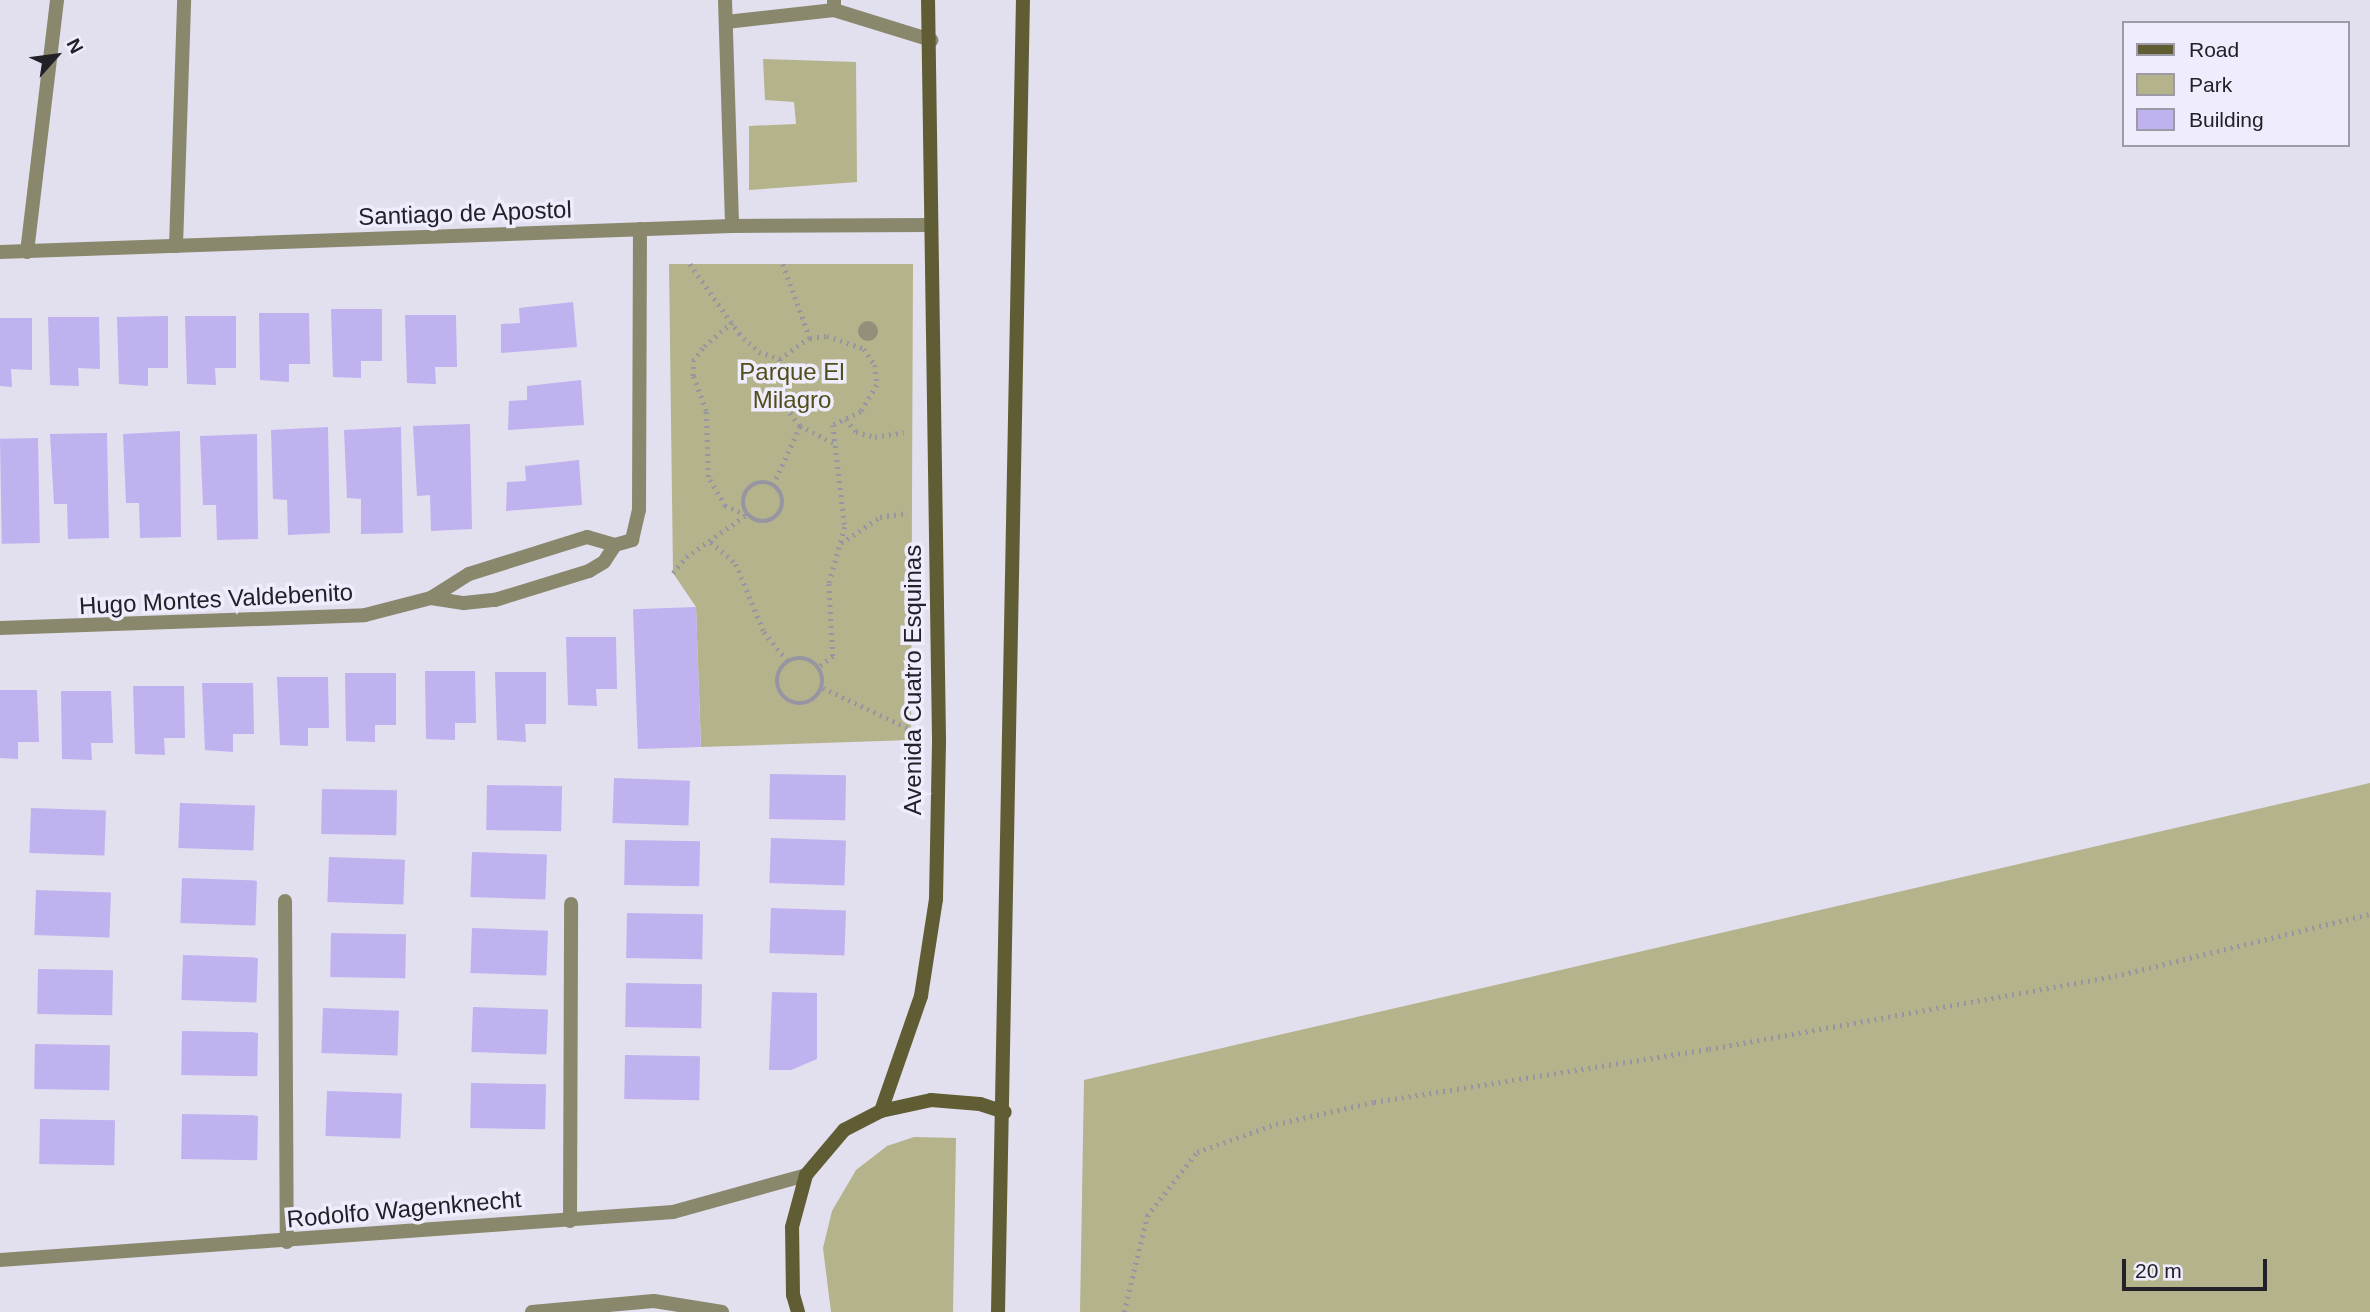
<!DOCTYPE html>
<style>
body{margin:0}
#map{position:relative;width:2370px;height:1312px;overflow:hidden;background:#e2dfef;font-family:Arial,sans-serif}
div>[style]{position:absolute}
.green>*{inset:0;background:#b5b38b}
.building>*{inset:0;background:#c0b1ef;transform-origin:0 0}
.path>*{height:4.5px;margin-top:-2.25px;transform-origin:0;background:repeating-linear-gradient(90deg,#9895a2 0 2px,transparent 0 7px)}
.path>.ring{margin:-2.25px;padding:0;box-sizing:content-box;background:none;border:4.5px solid #9895a2;border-radius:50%}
.service>*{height:14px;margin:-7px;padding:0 7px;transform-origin:7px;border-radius:7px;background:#89886d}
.minor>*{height:14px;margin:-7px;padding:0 7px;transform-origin:7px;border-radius:7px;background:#89886d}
.tertiary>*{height:14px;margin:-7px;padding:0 7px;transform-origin:7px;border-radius:7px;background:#89886d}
.secondary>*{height:14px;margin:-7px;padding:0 7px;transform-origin:7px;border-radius:7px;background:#605d34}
.trees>*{width:20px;height:20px;margin:-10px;border-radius:50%;background:#938f7a}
span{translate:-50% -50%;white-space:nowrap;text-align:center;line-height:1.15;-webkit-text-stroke:7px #efecfd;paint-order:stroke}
.street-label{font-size:24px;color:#222127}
.park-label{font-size:24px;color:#524e1b}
.legend{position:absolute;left:2122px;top:21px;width:228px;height:126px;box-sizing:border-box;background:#efecfd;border:2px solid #9d9ba7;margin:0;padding:9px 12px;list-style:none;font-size:21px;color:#222127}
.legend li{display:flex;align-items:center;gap:14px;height:35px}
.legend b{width:35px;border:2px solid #9d9ba7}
.north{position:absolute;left:21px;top:21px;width:70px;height:70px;-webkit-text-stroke:5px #efecfd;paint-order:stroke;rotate:62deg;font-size:19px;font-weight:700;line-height:28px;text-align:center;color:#222127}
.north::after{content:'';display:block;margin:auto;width:24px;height:32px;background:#222127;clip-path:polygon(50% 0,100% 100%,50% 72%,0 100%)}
.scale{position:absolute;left:2122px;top:1259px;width:145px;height:32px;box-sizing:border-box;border:4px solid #222127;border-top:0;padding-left:9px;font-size:21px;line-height:24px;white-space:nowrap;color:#222127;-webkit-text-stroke:5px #efecfd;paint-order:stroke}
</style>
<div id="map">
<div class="green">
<i style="clip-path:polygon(763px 59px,856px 62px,857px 182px,749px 190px,749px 126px,796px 124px,794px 102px,765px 100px)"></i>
<i style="clip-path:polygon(669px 264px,913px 264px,911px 740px,701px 747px,696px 607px,673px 573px)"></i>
<i style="clip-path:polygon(2370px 783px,2370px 1312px,1080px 1312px,1084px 1080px)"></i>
<i style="clip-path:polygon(914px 1137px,956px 1138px,953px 1312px,831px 1312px,823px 1248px,832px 1211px,856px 1170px,887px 1146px)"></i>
</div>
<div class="building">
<i style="clip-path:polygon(573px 302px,577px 347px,501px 353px,501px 324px,520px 323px,519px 308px)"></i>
<i style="clip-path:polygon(331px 309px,382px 309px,382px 361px,361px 361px,361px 378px,333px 377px)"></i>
<i style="clip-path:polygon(259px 313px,309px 313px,310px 364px,289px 364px,289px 382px,260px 380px)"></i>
<i style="clip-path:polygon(405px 315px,456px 315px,457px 367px,435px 367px,436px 384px,407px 383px)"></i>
<i style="clip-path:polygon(168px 316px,168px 368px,148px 368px,148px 386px,119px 384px,117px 317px)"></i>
<i style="clip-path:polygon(185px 316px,236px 316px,236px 368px,215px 368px,216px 385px,187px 384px)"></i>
<i style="clip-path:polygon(48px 317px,99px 317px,100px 369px,78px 368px,79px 386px,50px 385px)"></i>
<i style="clip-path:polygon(0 318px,32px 318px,32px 370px,11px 369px,12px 387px,0 386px)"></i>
<i style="clip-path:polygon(581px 380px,584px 425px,508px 430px,509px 401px,527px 400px,527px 386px)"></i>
<i style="clip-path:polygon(470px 424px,472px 529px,431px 531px,430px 495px,417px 496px,413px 426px)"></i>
<i style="clip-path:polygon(328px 427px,330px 533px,288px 535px,287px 500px,273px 499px,271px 430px)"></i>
<i style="clip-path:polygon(401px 427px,403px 533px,361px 534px,361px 499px,347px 498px,344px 430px)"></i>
<i style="clip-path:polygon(180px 431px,181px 537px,140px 538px,139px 503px,126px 503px,123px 434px)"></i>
<i style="clip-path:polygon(107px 433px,109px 538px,68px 539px,67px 504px,54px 504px,50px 434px)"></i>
<i style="clip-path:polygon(257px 434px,258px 539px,217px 540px,216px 505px,203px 505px,200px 436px)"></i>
<i style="left:38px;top:438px;width:105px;height:38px;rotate:89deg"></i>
<i style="clip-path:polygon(579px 460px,582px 505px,506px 511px,507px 482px,526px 481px,525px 466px)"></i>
<i style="left:696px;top:607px;width:140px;height:63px;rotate:88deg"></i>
<i style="clip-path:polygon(566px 637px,616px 637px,617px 689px,596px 689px,597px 706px,568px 705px)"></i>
<i style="clip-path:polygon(425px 671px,475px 671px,476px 723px,455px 723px,455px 740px,426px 739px)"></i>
<i style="clip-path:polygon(495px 672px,546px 672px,546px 724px,525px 724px,526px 742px,497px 740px)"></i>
<i style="clip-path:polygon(345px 673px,396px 673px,396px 725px,375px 725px,375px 742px,346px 741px)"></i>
<i style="clip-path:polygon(277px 677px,328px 677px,329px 728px,308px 728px,308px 746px,280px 745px)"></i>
<i style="clip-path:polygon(202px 683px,253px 683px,254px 734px,233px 734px,233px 752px,205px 750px)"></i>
<i style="clip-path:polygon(133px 686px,184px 686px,185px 738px,164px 738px,165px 755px,135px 754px)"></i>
<i style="clip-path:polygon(0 690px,37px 690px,39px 742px,18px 742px,18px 759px,0 758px)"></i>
<i style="clip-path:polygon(61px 691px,111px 691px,113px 743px,91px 743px,92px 760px,62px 759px)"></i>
<i style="left:770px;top:774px;width:76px;height:45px;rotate:1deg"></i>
<i style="left:614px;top:778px;width:76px;height:45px;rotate:2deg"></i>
<i style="left:487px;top:785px;width:75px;height:45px;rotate:1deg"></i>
<i style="left:322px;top:789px;width:75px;height:45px;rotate:1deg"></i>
<i style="left:180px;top:803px;width:75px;height:45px;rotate:2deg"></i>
<i style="left:31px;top:808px;width:75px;height:45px;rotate:2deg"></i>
<i style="left:771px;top:838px;width:75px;height:45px;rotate:2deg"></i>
<i style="left:625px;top:840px;width:75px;height:45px;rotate:1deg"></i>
<i style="left:472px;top:852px;width:75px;height:45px;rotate:2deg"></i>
<i style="left:329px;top:857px;width:76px;height:45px;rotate:2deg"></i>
<i style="left:182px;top:878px;width:75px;height:45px;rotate:2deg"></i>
<i style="left:36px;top:890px;width:75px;height:45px;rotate:2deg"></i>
<i style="left:771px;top:908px;width:75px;height:45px;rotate:2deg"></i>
<i style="left:627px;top:913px;width:76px;height:45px;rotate:1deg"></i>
<i style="left:472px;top:928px;width:76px;height:45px;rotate:2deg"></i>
<i style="left:331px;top:933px;width:75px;height:44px;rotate:1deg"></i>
<i style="left:183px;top:955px;width:75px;height:45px;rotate:2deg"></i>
<i style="left:38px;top:969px;width:75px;height:45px;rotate:1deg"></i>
<i style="left:626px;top:983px;width:76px;height:44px;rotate:1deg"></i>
<i style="clip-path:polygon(772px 992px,817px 993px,817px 1059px,791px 1070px,769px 1070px)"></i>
<i style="left:473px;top:1007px;width:75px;height:45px;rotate:2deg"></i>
<i style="left:323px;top:1008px;width:76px;height:45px;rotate:2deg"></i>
<i style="left:182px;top:1031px;width:76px;height:44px;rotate:1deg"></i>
<i style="left:35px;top:1044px;width:75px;height:45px;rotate:1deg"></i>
<i style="left:625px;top:1055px;width:75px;height:44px;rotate:1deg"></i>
<i style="left:471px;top:1083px;width:75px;height:45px;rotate:1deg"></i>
<i style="left:327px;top:1091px;width:75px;height:45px;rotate:2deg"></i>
<i style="left:182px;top:1114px;width:76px;height:45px;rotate:1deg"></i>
<i style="left:40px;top:1119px;width:75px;height:45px;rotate:1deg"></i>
</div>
<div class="path">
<i style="left:690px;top:264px;width:85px;rotate:54.6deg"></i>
<i style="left:739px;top:333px;width:28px;rotate:44deg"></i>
<i style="left:759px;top:352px;width:22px;rotate:18deg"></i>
<i style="left:783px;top:264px;width:79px;rotate:70deg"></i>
<i style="left:810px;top:338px;width:17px;rotate:-7deg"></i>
<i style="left:827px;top:336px;width:39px;rotate:19deg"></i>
<i style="left:864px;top:349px;width:19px;rotate:55deg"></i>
<i style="left:875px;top:365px;width:20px;rotate:84deg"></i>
<i style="left:877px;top:385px;width:31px;rotate:121deg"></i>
<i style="left:861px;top:412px;width:31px;rotate:155deg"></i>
<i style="left:833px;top:425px;width:103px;rotate:83.3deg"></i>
<i style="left:845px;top:527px;width:59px;rotate:105.7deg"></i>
<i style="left:829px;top:584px;width:72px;rotate:86.8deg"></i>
<i style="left:833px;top:656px;width:21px;rotate:141deg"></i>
<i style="left:810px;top:338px;width:37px;rotate:145deg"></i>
<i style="left:780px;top:359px;width:35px;rotate:83deg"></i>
<i style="left:784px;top:394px;width:20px;rotate:72deg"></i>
<i style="left:790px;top:413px;width:16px;rotate:52deg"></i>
<i style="left:800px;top:426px;width:40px;rotate:26.6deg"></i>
<i style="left:846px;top:419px;width:16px;rotate:52deg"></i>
<i style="left:856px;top:432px;width:20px;rotate:15deg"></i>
<i style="left:875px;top:437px;width:29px;rotate:-10deg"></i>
<i class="ring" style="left:743px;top:482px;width:35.5px;height:35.5px"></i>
<i style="left:773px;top:485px;width:65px;rotate:-65.4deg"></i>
<i style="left:711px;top:542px;width:33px;rotate:41deg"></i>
<i style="left:736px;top:564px;width:74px;rotate:67.6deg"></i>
<i style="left:764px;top:632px;width:36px;rotate:51deg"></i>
<i style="left:841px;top:543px;width:47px;rotate:-33.7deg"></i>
<i style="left:880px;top:517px;width:24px;rotate:-9deg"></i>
<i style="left:673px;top:573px;width:21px;rotate:-51deg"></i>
<i style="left:686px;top:557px;width:73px;rotate:-35deg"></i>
<i style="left:746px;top:515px;width:23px;rotate:-157deg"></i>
<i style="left:725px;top:506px;width:34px;rotate:-120deg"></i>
<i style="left:708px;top:477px;width:66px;rotate:-91.7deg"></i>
<i style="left:706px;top:411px;width:37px;rotate:-110deg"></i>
<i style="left:693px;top:376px;width:15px;rotate:-90deg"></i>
<i style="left:693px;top:361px;width:19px;rotate:-54deg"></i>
<i style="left:704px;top:346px;width:38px;rotate:-40deg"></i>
<i class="ring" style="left:777px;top:658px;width:41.5px;height:41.5px"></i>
<i style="left:823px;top:688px;width:94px;rotate:25.2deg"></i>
<i style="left:1124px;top:1312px;width:99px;rotate:-76.5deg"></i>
<i style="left:1147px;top:1216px;width:81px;rotate:-52deg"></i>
<i style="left:1197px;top:1152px;width:84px;rotate:-19.5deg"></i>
<i style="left:1276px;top:1124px;width:100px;rotate:-12.7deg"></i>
<i style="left:1374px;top:1102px;width:339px;rotate:-9deg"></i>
<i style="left:1709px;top:1049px;width:413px;rotate:-10.2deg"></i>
<i style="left:2115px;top:976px;width:262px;rotate:-13.7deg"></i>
</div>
<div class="service">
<i style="left:725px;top:0;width:226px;rotate:88.2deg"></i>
<i style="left:834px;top:0;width:10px;rotate:90deg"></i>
<i style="left:834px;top:10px;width:102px;rotate:17.2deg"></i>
<i style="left:726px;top:22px;width:109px;rotate:-6.3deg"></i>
<i style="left:176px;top:246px;width:246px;rotate:-88.1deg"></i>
<i style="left:27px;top:252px;width:254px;rotate:-83.2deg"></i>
</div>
<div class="minor">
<i style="left:0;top:252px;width:732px;rotate:-2.03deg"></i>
<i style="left:732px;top:226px;width:199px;rotate:-0.3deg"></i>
<i style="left:431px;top:598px;width:45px;rotate:-32.3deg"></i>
<i style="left:469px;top:574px;width:124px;rotate:-17.4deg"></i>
<i style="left:587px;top:537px;width:29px;rotate:16deg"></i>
<i style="left:0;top:628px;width:365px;rotate:-2deg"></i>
<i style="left:365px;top:615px;width:68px;rotate:-14.4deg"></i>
<i style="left:431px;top:598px;width:33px;rotate:9deg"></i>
<i style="left:464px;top:603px;width:31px;rotate:-6deg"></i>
<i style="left:495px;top:600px;width:98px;rotate:-17.1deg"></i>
<i style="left:589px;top:571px;width:17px;rotate:-31deg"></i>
<i style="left:604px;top:562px;width:20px;rotate:-57deg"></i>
<i style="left:615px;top:545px;width:18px;rotate:-16deg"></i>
<i style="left:632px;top:540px;width:31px;rotate:-77deg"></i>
<i style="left:639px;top:510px;width:281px;rotate:-89.8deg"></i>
<i style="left:285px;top:901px;width:341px;rotate:89.7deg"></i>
<i style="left:570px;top:1221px;width:317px;rotate:-89.8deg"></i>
</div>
<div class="tertiary">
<i style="left:0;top:1260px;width:675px;rotate:-4.08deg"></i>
<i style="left:673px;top:1212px;width:138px;rotate:-15.5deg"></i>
<i style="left:532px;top:1312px;width:122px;rotate:-5.2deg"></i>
<i style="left:654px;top:1301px;width:69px;rotate:9.2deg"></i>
</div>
<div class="secondary">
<i style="left:881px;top:1111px;width:51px;rotate:-12.4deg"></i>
<i style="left:931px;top:1100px;width:49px;rotate:4.7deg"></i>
<i style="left:980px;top:1104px;width:26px;rotate:18deg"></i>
<i style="left:798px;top:1312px;width:18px;rotate:-106deg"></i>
<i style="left:793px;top:1295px;width:68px;rotate:-90.8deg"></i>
<i style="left:792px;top:1227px;width:54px;rotate:-74.9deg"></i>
<i style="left:806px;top:1175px;width:59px;rotate:-49.8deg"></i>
<i style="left:844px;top:1130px;width:42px;rotate:-27.2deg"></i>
<i style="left:881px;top:1111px;width:122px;rotate:-70.8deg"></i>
<i style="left:921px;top:996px;width:98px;rotate:-81.2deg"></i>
<i style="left:936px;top:899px;width:160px;rotate:-88.9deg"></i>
<i style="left:939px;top:739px;width:739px;rotate:-90.85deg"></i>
<i style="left:998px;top:1312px;width:1312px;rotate:-88.91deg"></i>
</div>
<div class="trees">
<i style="left:868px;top:331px"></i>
</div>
<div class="street-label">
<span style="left:465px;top:213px;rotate:-2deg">Santiago de Apostol</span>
<span style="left:216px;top:599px;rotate:-3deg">Hugo Montes Valdebenito</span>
<span style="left:913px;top:680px;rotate:-90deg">Avenida Cuatro Esquinas</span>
<span style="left:404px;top:1209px;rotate:-5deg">Rodolfo Wagenknecht</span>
</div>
<div class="park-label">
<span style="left:792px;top:386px">Parque El<br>Milagro</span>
</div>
<ul class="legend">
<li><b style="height:9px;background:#605d34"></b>Road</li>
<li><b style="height:19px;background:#b5b38b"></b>Park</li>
<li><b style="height:19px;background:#c0b1ef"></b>Building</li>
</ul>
<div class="north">N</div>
<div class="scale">20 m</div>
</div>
